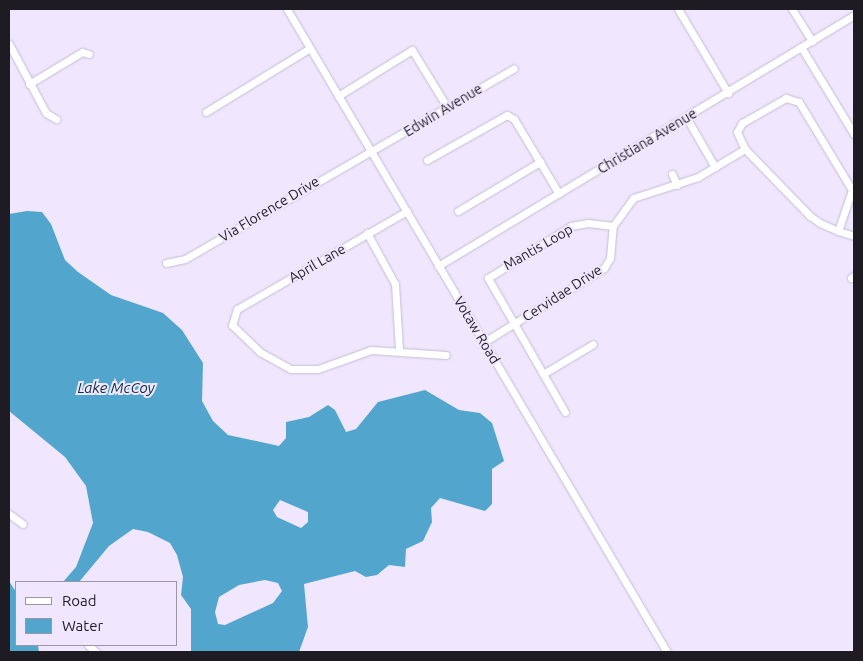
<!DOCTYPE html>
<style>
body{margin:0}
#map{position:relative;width:863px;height:661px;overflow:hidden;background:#f0e7fe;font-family:Ubuntu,sans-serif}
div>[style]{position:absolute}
.water>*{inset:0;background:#52a5cd}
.roads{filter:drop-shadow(0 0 1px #c5bdd3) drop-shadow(0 0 1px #c5bdd3)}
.minor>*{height:7px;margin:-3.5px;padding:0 3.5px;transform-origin:3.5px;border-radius:3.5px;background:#fff}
span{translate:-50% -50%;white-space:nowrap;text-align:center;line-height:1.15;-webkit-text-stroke:4px #f0e7fe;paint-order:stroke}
.street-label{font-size:14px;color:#1f1b23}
.water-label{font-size:15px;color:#093040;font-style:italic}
.frame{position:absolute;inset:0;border:10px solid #1f1b23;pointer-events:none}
.legend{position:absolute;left:15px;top:581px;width:162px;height:65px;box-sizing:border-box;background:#f0e7fe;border:1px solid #9c95a6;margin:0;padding:6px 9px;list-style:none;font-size:15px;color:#1f1b23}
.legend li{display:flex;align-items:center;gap:10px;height:25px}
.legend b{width:25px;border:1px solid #9c95a6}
</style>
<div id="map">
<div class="water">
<i style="clip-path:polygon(evenodd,27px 211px,42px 212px,51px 224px,65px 260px,78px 272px,111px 295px,163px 313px,182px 330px,203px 363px,202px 401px,213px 421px,228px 435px,279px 446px,286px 438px,286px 422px,309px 417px,328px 405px,335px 410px,346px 432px,356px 429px,378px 402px,425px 390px,459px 410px,480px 413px,492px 423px,504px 461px,492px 469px,492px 504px,485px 511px,440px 498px,431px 508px,432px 522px,423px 541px,406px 549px,405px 567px,389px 565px,377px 575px,366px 577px,355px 571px,304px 584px,308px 627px,299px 652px,191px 652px,191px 609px,181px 595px,183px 577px,177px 555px,170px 543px,148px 532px,133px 529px,109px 546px,79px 582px,63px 582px,76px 567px,93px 523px,86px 486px,65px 457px,9px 411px,9px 214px,27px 211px,280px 500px,308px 512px,308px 522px,301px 528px,277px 517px,273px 510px,280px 500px,27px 211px,265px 580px,278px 583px,282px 591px,273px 603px,225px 625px,218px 624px,215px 612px,219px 597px,239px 585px,265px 580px)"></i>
<i style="clip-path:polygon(9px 581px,16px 592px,16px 645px,38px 645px,39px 652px,9px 652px)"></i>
</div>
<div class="roads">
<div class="minor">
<i style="left:287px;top:9px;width:747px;rotate:59.42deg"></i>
<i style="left:678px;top:9px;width:98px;rotate:59.2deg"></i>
<i style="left:792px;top:9px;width:38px;rotate:58deg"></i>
<i style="left:9px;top:44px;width:78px;rotate:61.8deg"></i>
<i style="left:46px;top:113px;width:12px;rotate:31deg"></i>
<i style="left:801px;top:47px;width:102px;rotate:58.7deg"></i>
<i style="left:29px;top:84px;width:62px;rotate:-31.1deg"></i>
<i style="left:82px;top:52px;width:7px;rotate:16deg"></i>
<i style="left:338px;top:96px;width:87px;rotate:-31.9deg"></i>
<i style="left:412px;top:50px;width:67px;rotate:58.4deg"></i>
<i style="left:206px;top:112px;width:122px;rotate:-31.6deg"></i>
<i style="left:686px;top:117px;width:58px;rotate:59.9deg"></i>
<i style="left:427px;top:160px;width:92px;rotate:-29.4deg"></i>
<i style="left:507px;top:115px;width:8px;rotate:30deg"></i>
<i style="left:514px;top:119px;width:87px;rotate:59deg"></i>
<i style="left:672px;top:174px;width:12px;rotate:66deg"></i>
<i style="left:407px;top:211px;width:196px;rotate:150deg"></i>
<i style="left:237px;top:309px;width:17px;rotate:107deg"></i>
<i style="left:232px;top:325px;width:39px;rotate:44deg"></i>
<i style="left:260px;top:352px;width:35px;rotate:29deg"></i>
<i style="left:291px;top:369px;width:27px"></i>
<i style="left:318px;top:369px;width:56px;rotate:-19.7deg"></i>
<i style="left:371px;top:350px;width:75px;rotate:3.8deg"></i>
<i style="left:458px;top:211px;width:96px;rotate:-30.9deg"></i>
<i style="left:838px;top:231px;width:43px;rotate:-71.1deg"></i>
<i style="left:852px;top:190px;width:103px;rotate:-121.1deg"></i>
<i style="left:799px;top:102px;width:14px;rotate:-163deg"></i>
<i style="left:786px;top:98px;width:51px;rotate:150.4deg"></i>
<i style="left:742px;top:123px;width:10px;rotate:119deg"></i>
<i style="left:737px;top:132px;width:19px;rotate:65deg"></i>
<i style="left:745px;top:149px;width:93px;rotate:45.9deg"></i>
<i style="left:810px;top:216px;width:12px;rotate:35deg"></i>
<i style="left:820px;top:223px;width:20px;rotate:24deg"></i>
<i style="left:838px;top:231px;width:17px;rotate:17deg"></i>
<i style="left:367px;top:233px;width:58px;rotate:61.2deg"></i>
<i style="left:395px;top:284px;width:65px;rotate:86.5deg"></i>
<i style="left:166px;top:263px;width:19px;rotate:-12deg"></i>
<i style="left:185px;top:259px;width:380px;rotate:-30.1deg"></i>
<i style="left:438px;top:266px;width:486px;rotate:-31.1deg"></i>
<i style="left:851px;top:278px;width:4px;rotate:-34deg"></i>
<i style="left:484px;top:342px;width:141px;rotate:-31.7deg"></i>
<i style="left:604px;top:268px;width:12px;rotate:-59deg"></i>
<i style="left:610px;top:258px;width:32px;rotate:-85deg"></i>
<i style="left:613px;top:226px;width:34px;rotate:-54deg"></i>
<i style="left:633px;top:198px;width:68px;rotate:-17.9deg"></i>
<i style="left:698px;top:177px;width:55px;rotate:-30.8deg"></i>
<i style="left:543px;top:374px;width:58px;rotate:-31deg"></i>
<i style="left:565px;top:412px;width:155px;rotate:-119.9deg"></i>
<i style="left:488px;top:278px;width:98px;rotate:-32.1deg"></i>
<i style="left:571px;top:226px;width:17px;rotate:-10deg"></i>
<i style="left:588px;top:223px;width:25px;rotate:7deg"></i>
<i style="left:9px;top:514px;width:17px;rotate:36deg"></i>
<i style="left:88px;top:645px;width:11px;rotate:41deg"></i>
</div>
</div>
<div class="street-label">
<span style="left:443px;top:110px;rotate:-31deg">Edwin Avenue</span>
<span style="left:647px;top:141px;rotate:-31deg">Christiana Avenue</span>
<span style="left:269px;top:209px;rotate:-31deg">Via Florence Drive</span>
<span style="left:538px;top:247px;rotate:-30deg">Mantis Loop</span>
<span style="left:317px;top:263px;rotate:-30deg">April Lane</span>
<span style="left:562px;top:293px;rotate:-33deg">Cervidae Drive</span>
<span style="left:477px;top:330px;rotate:59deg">Votaw Road</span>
</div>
<div class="water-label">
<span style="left:116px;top:388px">Lake McCoy</span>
</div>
<div class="frame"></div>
<ul class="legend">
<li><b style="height:6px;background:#fff"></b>Road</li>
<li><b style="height:14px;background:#52a5cd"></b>Water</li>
</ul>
</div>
